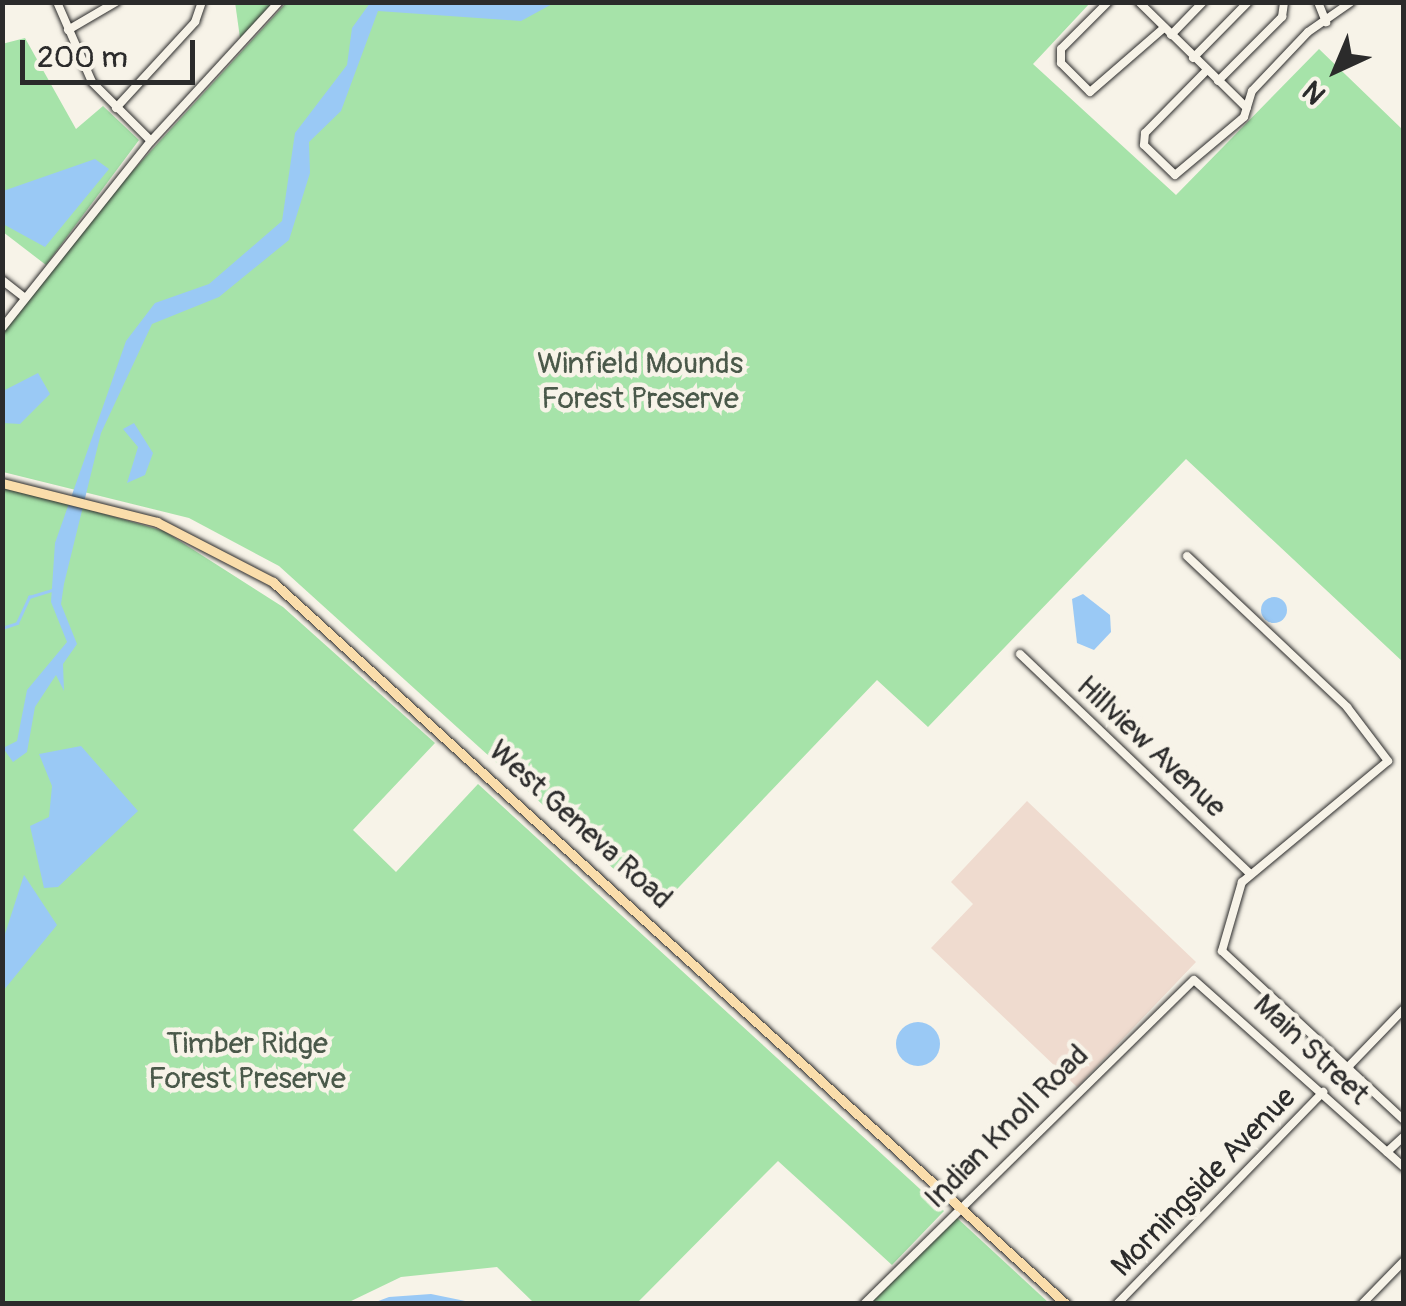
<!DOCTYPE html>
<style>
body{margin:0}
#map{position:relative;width:1406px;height:1306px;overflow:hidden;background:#f7f3e8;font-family:Pangolin,sans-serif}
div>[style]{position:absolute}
.built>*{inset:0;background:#efdbcf}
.green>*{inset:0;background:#a6e3a9}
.water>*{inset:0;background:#9ac9f5}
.round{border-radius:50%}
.stream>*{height:2.5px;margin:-1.25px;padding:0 1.25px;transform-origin:1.25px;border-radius:1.25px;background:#9ac9f5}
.roads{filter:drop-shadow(0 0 2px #2b2b2b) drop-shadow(0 0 2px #2b2b2b)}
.minor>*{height:8px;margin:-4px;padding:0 4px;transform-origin:4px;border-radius:4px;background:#f7f3e8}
.major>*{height:9px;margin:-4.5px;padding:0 4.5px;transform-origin:4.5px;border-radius:4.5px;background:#faddab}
span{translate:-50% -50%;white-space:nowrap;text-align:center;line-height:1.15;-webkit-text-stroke:9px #f7f3e8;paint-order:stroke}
.park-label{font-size:30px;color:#4a594a}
.street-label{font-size:30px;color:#2b2b2b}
.frame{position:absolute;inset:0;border:5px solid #2b2b2b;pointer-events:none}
.north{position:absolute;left:1286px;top:20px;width:100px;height:100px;-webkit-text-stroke:8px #f7f3e8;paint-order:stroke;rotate:224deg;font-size:28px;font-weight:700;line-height:40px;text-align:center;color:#2b2b2b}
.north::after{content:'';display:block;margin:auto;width:35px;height:45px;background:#2b2b2b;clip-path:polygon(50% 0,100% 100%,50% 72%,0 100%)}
.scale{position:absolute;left:20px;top:40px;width:175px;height:45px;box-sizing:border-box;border:5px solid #2b2b2b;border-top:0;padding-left:12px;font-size:30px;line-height:35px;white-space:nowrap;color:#2b2b2b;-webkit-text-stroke:8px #f7f3e8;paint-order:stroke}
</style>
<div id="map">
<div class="built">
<i style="clip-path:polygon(1027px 801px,1196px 962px,1077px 1087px,931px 948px,973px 904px,951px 882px)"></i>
</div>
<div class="green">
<i style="clip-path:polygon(235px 2px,274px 3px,240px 38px)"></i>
<i style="clip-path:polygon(286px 3px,1090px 3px,1033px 64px,1176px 195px,1319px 49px,1403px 130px,1403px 662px,1186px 459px,928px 727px,877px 680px,658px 909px,279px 566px,189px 518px,3px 472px,2px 333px,117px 188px)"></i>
<i style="clip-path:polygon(25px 38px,76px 129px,103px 106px,139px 140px,46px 265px,3px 232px,2px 44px)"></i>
<i style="clip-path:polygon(2px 485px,164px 531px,283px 607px,435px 743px,353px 830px,396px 872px,478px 784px,944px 1211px,892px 1265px,778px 1161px,637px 1303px,534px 1303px,497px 1267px,401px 1277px,347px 1303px,3px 1303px)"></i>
<i style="clip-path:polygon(956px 1217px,1049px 1303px,870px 1304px)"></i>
</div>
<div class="water">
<i style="clip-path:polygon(370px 3px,554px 3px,521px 21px,378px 11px,341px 111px,309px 142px,310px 173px,289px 240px,219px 297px,152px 324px,101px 433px,64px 584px,61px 604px,77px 644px,63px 664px,64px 691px,56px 675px,35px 707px,27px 752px,13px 762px,3px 748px,17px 741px,27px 690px,67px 642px,51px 602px,55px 543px,126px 341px,155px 303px,209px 284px,282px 221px,295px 133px,347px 65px,352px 28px)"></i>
<i style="clip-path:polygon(95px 159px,109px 169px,45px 247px,3px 224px,3px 191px)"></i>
<i style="clip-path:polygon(38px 373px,50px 394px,20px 424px,3px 423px,3px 391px)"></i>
<i style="clip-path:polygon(134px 423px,153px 453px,145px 475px,127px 483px,138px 447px,123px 429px)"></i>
<i style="clip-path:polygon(1083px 594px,1110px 615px,1111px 632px,1094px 650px,1077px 643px,1072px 599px)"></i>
<i class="round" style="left:1261px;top:597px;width:26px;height:26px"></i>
<i style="clip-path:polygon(81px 746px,138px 811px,58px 887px,44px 888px,30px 826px,49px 817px,52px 786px,39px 754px)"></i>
<i style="clip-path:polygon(24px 875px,57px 925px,3px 991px,5px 934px)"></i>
<i class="round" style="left:896px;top:1022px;width:44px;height:44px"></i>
<i style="clip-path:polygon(431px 1294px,475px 1303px,373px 1303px,389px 1297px)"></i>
</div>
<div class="stream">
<i style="left:2px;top:628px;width:16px;rotate:-18deg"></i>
<i style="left:17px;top:623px;width:29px;rotate:-65deg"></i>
<i style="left:29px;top:597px;width:24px;rotate:-17deg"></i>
</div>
<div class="roads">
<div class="minor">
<i style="left:57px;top:2px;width:87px;rotate:66.4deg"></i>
<i style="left:92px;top:82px;width:83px;rotate:45deg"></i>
<i style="left:1108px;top:2px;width:66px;rotate:135deg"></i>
<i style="left:1061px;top:49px;width:14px;rotate:90deg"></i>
<i style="left:1061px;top:63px;width:41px;rotate:45deg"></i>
<i style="left:1090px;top:92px;width:98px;rotate:-40.9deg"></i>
<i style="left:1139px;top:2px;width:151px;rotate:44.5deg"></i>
<i style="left:1318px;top:2px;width:22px;rotate:68deg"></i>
<i style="left:68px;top:30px;width:56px;rotate:-30.3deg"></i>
<i style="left:1171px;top:35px;width:46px;rotate:-45.9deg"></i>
<i style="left:1193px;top:58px;width:78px;rotate:-45.5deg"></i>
<i style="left:1206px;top:71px;width:87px;rotate:134.5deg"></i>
<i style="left:1145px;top:133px;width:12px;rotate:95deg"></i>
<i style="left:1144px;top:145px;width:43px;rotate:44.1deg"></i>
<i style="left:1175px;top:175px;width:90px;rotate:-40deg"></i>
<i style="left:1244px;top:117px;width:27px;rotate:-73deg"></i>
<i style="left:1252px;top:91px;width:81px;rotate:-46.5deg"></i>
<i style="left:1308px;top:32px;width:52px;rotate:-34.9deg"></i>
<i style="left:1218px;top:81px;width:91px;rotate:-45deg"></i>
<i style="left:1282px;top:17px;width:15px;rotate:-82deg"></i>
<i style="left:116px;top:108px;width:117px;rotate:-47.4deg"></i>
<i style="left:195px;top:22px;width:21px;rotate:-71deg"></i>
<i style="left:2px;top:280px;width:29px;rotate:38deg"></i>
<i style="left:2px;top:328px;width:239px;rotate:-51.5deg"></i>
<i style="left:151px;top:141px;width:189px;rotate:-47.4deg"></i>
<i style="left:1187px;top:556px;width:220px;rotate:43.3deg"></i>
<i style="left:1347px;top:707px;width:68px;rotate:52.8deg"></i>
<i style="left:1388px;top:761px;width:190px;rotate:140.3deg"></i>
<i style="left:1242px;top:882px;width:72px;rotate:106.2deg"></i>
<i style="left:1222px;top:951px;width:248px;rotate:42.9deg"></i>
<i style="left:1020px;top:654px;width:318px;rotate:43.7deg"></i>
<i style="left:1347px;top:1068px;width:82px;rotate:-46deg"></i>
<i style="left:1387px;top:1152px;width:23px;rotate:-43deg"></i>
<i style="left:864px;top:1304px;width:462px;rotate:-44.5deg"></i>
<i style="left:1194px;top:980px;width:281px;rotate:41.7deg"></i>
<i style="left:1117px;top:1304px;width:296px;rotate:-45.8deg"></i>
<i style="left:1362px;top:1304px;width:60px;rotate:-45.7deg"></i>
</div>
<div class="major">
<i style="left:2px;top:483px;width:160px;rotate:14.1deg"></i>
<i style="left:157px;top:522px;width:131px;rotate:27.3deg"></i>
<i style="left:273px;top:582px;width:1072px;rotate:42.32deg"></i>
</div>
</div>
<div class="park-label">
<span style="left:640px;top:381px">Winfield Mounds<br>Forest Preserve</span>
<span style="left:247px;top:1061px">Timber Ridge<br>Forest Preserve</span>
</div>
<div class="street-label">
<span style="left:1151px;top:747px;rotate:43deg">Hillview Avenue</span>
<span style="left:580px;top:825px;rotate:42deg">West Geneva Road</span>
<span style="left:1311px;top:1050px;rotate:43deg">Main Street</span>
<span style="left:1007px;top:1127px;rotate:-45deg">Indian Knoll Road</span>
<span style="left:1204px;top:1182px;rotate:-46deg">Morningside Avenue</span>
</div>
<div class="frame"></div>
<div class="north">N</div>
<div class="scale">200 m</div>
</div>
